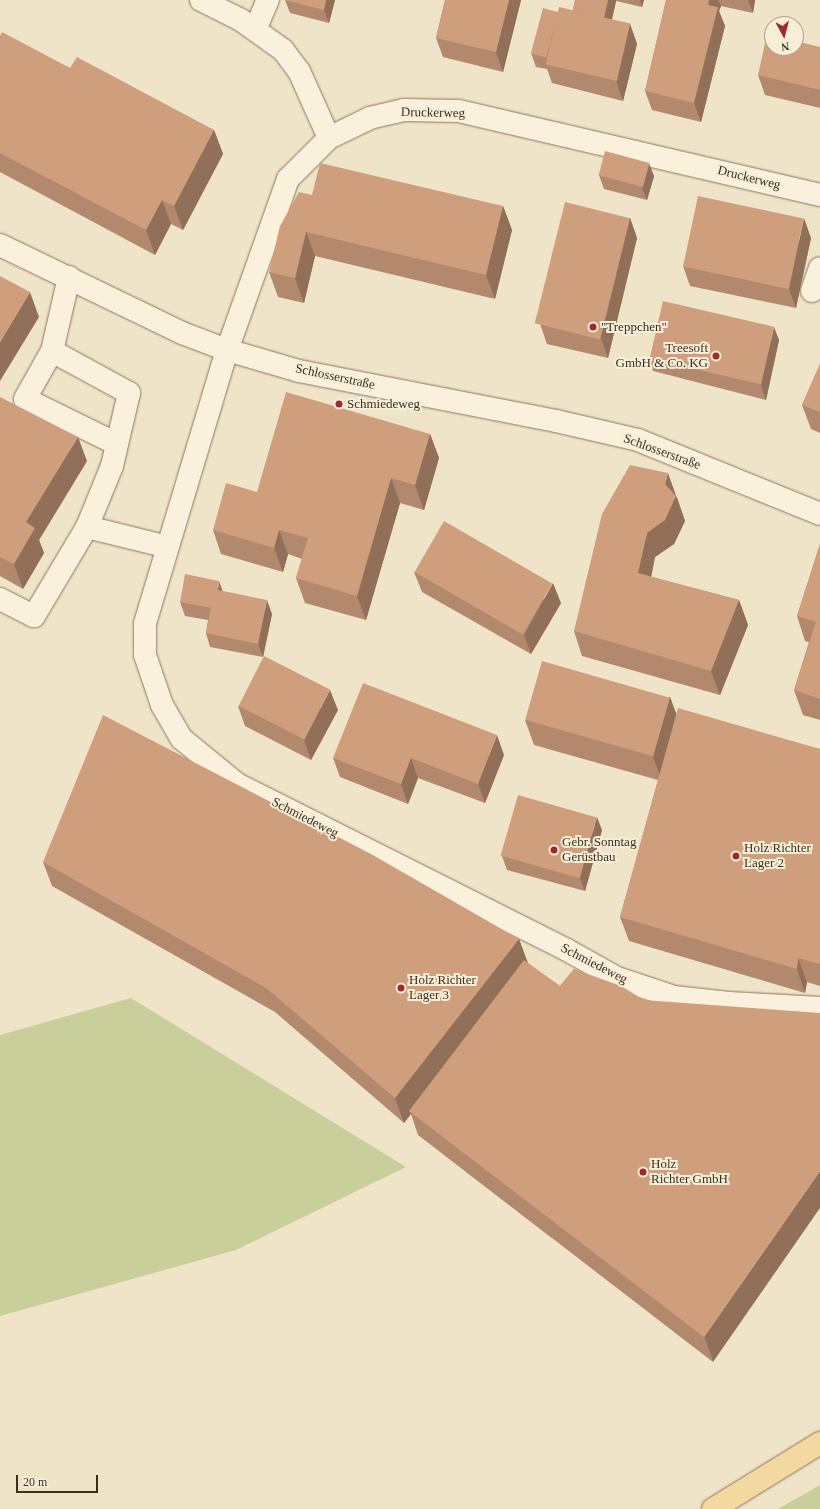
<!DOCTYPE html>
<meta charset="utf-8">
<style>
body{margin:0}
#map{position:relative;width:820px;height:1509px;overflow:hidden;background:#f0e4c8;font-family:Georgia,serif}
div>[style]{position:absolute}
.green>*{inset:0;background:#c9cf9b}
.roads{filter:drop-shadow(0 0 1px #8d765c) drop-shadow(0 0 1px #8d765c)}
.minor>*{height:22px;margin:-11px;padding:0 11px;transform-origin:11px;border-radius:11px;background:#faf1dc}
.major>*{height:22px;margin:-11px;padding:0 11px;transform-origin:11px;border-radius:11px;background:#f3d9a0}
.wall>*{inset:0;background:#b2896c}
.shaded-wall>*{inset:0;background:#916f58}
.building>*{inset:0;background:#cf9f7d;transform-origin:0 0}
.dots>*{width:11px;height:11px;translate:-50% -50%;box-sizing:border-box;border:2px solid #f7eed8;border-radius:50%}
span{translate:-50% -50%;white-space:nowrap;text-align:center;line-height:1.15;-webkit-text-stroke:4px #f7eed8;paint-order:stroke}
.street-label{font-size:13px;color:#3d2e20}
.poi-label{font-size:13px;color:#3d2e20}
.left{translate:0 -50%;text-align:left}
.right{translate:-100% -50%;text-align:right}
.north{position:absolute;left:764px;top:16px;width:40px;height:40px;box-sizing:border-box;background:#f7eed8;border:1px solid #ada18e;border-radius:50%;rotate:173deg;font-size:11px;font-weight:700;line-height:16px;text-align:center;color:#3d2e20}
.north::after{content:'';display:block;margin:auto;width:14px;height:18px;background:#9e2a2b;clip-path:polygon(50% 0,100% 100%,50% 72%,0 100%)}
.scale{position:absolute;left:16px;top:1475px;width:82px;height:18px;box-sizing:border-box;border:2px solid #3d2e20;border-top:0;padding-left:5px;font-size:12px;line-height:14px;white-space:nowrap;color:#3d2e20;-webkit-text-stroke:3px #f7eed8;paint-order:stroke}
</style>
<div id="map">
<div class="green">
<i style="clip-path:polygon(131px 998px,406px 1167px,236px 1250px,0 1316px,0 1035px)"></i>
<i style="clip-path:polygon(820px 1485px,820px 1509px,778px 1509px)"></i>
</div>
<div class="roads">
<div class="minor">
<i style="left:201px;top:0;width:45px;rotate:26.6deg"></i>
<i style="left:241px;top:20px;width:52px;rotate:35.5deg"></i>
<i style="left:283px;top:50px;width:26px;rotate:53deg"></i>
<i style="left:299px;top:71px;width:73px;rotate:65.9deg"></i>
<i style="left:255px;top:30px;width:33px;rotate:-67deg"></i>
<i style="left:820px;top:195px;width:372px;rotate:-166.9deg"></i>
<i style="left:458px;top:111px;width:54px;rotate:-178.9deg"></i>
<i style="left:404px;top:110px;width:35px;rotate:167deg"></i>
<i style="left:370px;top:118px;width:46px;rotate:154deg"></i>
<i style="left:329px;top:138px;width:58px;rotate:135deg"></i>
<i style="left:288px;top:179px;width:182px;rotate:109.6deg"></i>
<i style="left:227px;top:350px;width:286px;rotate:106.7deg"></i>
<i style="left:145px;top:624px;width:31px;rotate:90deg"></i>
<i style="left:145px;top:655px;width:53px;rotate:71.2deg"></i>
<i style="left:162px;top:705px;width:39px;rotate:60deg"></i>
<i style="left:182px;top:739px;width:71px;rotate:39.3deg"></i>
<i style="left:237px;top:784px;width:369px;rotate:26.7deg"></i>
<i style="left:567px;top:950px;width:57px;rotate:29.2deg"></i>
<i style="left:617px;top:978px;width:60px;rotate:18.4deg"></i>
<i style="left:674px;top:997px;width:55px;rotate:6.2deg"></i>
<i style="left:729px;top:1003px;width:91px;rotate:3.1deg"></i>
<i style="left:0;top:245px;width:202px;rotate:25.8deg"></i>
<i style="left:182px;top:333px;width:48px;rotate:20.7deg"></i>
<i style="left:227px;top:350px;width:75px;rotate:16.3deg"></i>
<i style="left:299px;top:371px;width:262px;rotate:11deg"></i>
<i style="left:556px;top:421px;width:84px;rotate:13deg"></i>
<i style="left:638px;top:440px;width:196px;rotate:22.1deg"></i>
<i style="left:69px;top:277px;width:76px;rotate:102.9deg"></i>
<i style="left:52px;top:351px;width:88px;rotate:28.6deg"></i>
<i style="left:129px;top:393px;width:75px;rotate:103.1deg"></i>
<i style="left:112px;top:466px;width:66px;rotate:112.3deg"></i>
<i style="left:812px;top:291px;width:24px;rotate:-71deg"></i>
<i style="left:52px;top:351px;width:55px;rotate:119.4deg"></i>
<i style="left:25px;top:399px;width:102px;rotate:26.1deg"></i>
<i style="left:0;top:599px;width:38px;rotate:27deg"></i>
<i style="left:34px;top:616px;width:104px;rotate:-59.2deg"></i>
<i style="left:87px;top:527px;width:83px;rotate:13.9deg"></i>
</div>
<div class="major">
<i style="left:713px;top:1509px;width:126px;rotate:-31.7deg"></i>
</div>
</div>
<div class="wall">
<i style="clip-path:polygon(285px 0,335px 0,329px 23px,290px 13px)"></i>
<i style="clip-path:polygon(445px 0,521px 0,503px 72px,443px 57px,436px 38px)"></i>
<i style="clip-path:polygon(575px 0,644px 0,642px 7px,616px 1px,612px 20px,630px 24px,637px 44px,623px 101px,552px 83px,547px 69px,536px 67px,531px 53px,558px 12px,573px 10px)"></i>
<i style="clip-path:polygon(666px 0,755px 0,753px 13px,721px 6px,719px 11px,725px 26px,701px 122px,652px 110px,645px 91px)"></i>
<i style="clip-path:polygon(0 36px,70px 68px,214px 130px,223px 154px,183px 230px,171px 224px,155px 255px,0 172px)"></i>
<i style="clip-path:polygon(820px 47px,820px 108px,765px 95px,758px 75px)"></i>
<i style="clip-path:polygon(599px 175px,654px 176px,647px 200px,604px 189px)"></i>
<i style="clip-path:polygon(312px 195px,503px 206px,512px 230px,495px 299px,315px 256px,304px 303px,278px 297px,269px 272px)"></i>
<i style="clip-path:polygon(630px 218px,637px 238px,608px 358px,547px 344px,540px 324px)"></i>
<i style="clip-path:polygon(811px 238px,796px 308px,690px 286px,683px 266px)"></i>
<i style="clip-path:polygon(779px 340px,766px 400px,653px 371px,648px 358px)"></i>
<i style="clip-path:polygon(820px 364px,820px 433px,811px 429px,802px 405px)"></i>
<i style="clip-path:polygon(0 397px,87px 461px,39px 540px,44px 553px,23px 589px,0 576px)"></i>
<i style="clip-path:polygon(430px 434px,439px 458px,424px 510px,400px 503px,366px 620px,305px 603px,296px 578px,302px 559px,288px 554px,283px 572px,221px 554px,213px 530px,257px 492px)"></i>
<i style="clip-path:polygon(677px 497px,685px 521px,674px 544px,655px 557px,651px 577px,739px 600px,748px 625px,720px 695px,582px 656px,574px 631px)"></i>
<i style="clip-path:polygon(820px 544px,820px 720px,803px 715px,794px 690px,809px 642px,805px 641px,797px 616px)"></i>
<i style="clip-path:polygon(414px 572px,561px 603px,531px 654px,422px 592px)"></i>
<i style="clip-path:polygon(223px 592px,272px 614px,263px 657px,210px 647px,206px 633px,208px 620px,185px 616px,180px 602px)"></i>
<i style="clip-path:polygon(670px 697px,676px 714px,820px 749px,820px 986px,807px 982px,805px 993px,629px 941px,620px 917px,658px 780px,534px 745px,525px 720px)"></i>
<i style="clip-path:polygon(238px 706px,338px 710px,311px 760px,245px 726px)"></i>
<i style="clip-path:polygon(504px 755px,485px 803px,418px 778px,408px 804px,340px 777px,333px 758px)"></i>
<i style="clip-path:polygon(602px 830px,585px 891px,507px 870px,502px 856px)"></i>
<i style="clip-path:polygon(43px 862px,519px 939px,527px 963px,560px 986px,574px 969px,713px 1362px,418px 1135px,411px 1114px,404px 1123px,275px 1012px,52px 886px)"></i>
</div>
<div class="shaded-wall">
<i style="clip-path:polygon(326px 0,335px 0,329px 23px,324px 10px)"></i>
<i style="clip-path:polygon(509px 0,521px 0,503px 72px,496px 52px)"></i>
<i style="clip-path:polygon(608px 0,616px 0,616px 1px,608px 36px,603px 23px)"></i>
<i style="clip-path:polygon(640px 0,644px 0,642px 7px)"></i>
<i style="clip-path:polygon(709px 0,718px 0,721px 6px,719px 11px,725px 26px,701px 122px,694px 103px,708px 5px)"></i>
<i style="clip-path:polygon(748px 0,755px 0,753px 13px)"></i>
<i style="clip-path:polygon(630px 24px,637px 44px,623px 101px,616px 81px)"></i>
<i style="clip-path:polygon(214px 130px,223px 154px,183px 230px,174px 206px)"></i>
<i style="clip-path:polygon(649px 163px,654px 176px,647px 200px,642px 187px)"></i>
<i style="clip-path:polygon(162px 200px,171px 224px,155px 255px,146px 230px)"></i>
<i style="clip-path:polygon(503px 206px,512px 230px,495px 299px,486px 275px)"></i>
<i style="clip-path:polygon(630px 218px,637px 238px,608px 358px,601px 338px)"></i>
<i style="clip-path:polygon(804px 218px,811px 238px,796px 308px,789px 289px)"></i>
<i style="clip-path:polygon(306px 232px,315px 256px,304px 303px,295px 278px)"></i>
<i style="clip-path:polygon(30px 292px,39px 317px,0 381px,0 342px)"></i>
<i style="clip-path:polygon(774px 327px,779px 340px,766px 400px,761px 386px)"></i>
<i style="clip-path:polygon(430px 434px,439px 458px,424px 510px,415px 485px)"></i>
<i style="clip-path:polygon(78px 437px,87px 461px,39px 540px,44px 553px,23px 589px,14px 564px,26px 522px)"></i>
<i style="clip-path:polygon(668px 473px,685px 521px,674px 544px,655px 557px,647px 598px,638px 573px,647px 533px,665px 484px)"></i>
<i style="clip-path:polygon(391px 478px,400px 503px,366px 620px,357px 596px)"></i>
<i style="clip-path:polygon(279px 530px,288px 554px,283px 572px,274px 548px)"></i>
<i style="clip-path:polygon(219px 581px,224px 595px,218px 590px)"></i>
<i style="clip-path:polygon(553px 583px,561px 603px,531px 654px,524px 635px)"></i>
<i style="clip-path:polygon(267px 600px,272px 614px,263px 657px,258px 644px)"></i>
<i style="clip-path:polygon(739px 600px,748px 625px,720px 695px,711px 671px)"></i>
<i style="clip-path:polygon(330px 690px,338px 710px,311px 760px,304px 740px)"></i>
<i style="clip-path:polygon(670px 697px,679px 721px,662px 781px,653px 757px)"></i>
<i style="clip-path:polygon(497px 735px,504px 755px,485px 803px,478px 784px)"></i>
<i style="clip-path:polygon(411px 758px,418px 778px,408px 804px,401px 784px)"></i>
<i style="clip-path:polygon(597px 817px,602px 830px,585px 891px,580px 878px)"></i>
<i style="clip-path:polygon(519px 939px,528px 963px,409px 1111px,411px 1114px,404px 1123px,395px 1098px)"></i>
<i style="clip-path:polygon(798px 958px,807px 982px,805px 993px,797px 969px)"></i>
<i style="clip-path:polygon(820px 1171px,820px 1208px,713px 1362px,704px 1337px)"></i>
</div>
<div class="building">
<i style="clip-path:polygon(285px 0,326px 0,324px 10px)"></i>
<i style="clip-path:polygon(445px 0,509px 0,496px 52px,436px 38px)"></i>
<i style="clip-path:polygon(575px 0,608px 0,604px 18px,573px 10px)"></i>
<i style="clip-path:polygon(666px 0,709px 0,708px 5px,718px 7px,694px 103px,645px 91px)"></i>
<i style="left:559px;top:7px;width:73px;height:59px;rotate:13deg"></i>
<i style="left:543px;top:8px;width:16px;height:47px;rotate:15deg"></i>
<i style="clip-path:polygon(2px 32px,70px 68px,77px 57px,214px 130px,174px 206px,162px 200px,146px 230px,0 153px,0 36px)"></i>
<i style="clip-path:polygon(767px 34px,772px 35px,772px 48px,796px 48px,796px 41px,820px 47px,820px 90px,758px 75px)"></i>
<i style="left:605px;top:151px;width:46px;height:25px;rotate:15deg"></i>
<i style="clip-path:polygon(320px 163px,503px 206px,486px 275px,306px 232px,295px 278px,269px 272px,280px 226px,299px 192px,312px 195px)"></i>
<i style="left:698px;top:196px;width:108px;height:72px;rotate:12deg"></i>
<i style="left:565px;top:202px;width:67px;height:125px;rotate:14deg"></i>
<i style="clip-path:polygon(0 276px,30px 292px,0 342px)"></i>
<i style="left:663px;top:301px;width:114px;height:59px;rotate:13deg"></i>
<i style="clip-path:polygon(820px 364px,820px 412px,802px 405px)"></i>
<i style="clip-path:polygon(286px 392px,430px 434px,415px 485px,391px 478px,357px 596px,296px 578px,308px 538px,279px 530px,274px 548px,213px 530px,226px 483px,257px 492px)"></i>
<i style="clip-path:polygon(0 397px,78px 437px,26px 522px,35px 528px,14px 564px,0 557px)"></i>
<i style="clip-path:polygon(630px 465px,668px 473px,665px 484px,676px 496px,665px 520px,647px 533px,638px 573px,739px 600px,711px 671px,574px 631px,602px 514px)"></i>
<i style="left:444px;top:521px;width:125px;height:59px;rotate:30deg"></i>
<i style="clip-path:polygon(820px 544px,820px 699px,794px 690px,816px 622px,797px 616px)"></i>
<i style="clip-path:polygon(185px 574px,219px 581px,218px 590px,267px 600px,258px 644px,206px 633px,211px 608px,180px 602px)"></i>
<i style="left:264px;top:656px;width:74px;height:56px;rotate:27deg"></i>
<i style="left:542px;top:661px;width:133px;height:61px;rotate:16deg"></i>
<i style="clip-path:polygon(363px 683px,497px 735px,478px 784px,411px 758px,401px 784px,333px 758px)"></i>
<i style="clip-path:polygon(678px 708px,820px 749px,820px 964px,798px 958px,797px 969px,620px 917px)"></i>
<i style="clip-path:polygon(103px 715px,371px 854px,519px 939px,395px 1098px,266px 988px,43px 862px)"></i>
<i style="left:518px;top:795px;width:82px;height:63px;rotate:16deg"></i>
<i style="clip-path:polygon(524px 960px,560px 986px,574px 969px,621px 986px,644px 1000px,820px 1013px,820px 1171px,704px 1337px,409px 1111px)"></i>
</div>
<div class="dots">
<i style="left:593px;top:327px;background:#9e2a2b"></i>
<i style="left:716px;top:356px;background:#9e2a2b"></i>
<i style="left:339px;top:404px;background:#9e2a2b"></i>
<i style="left:554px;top:850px;background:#9e2a2b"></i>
<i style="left:736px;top:856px;background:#9e2a2b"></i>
<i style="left:401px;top:988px;background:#9e2a2b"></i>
<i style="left:643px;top:1172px;background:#9e2a2b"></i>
</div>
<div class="street-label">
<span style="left:433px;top:113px;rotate:1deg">Druckerweg</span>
<span style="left:749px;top:178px;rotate:14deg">Druckerweg</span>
<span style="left:335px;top:377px;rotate:12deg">Schlosserstraße</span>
<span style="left:662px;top:452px;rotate:20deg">Schlosserstraße</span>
<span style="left:305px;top:818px;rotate:27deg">Schmiedeweg</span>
<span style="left:594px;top:964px;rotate:27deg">Schmiedeweg</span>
</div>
<div class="poi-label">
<span class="left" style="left:601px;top:327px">"Treppchen"</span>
<span class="right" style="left:708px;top:356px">Treesoft<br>GmbH &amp; Co. KG</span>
<span class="left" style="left:347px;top:404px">Schmiedeweg</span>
<span class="left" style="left:562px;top:850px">Gebr. Sonntag<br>Gerüstbau</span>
<span class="left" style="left:744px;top:856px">Holz Richter<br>Lager 2</span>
<span class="left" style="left:409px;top:988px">Holz Richter<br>Lager 3</span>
<span class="left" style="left:651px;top:1172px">Holz<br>Richter GmbH</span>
</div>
<div class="north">N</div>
<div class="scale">20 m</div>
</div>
